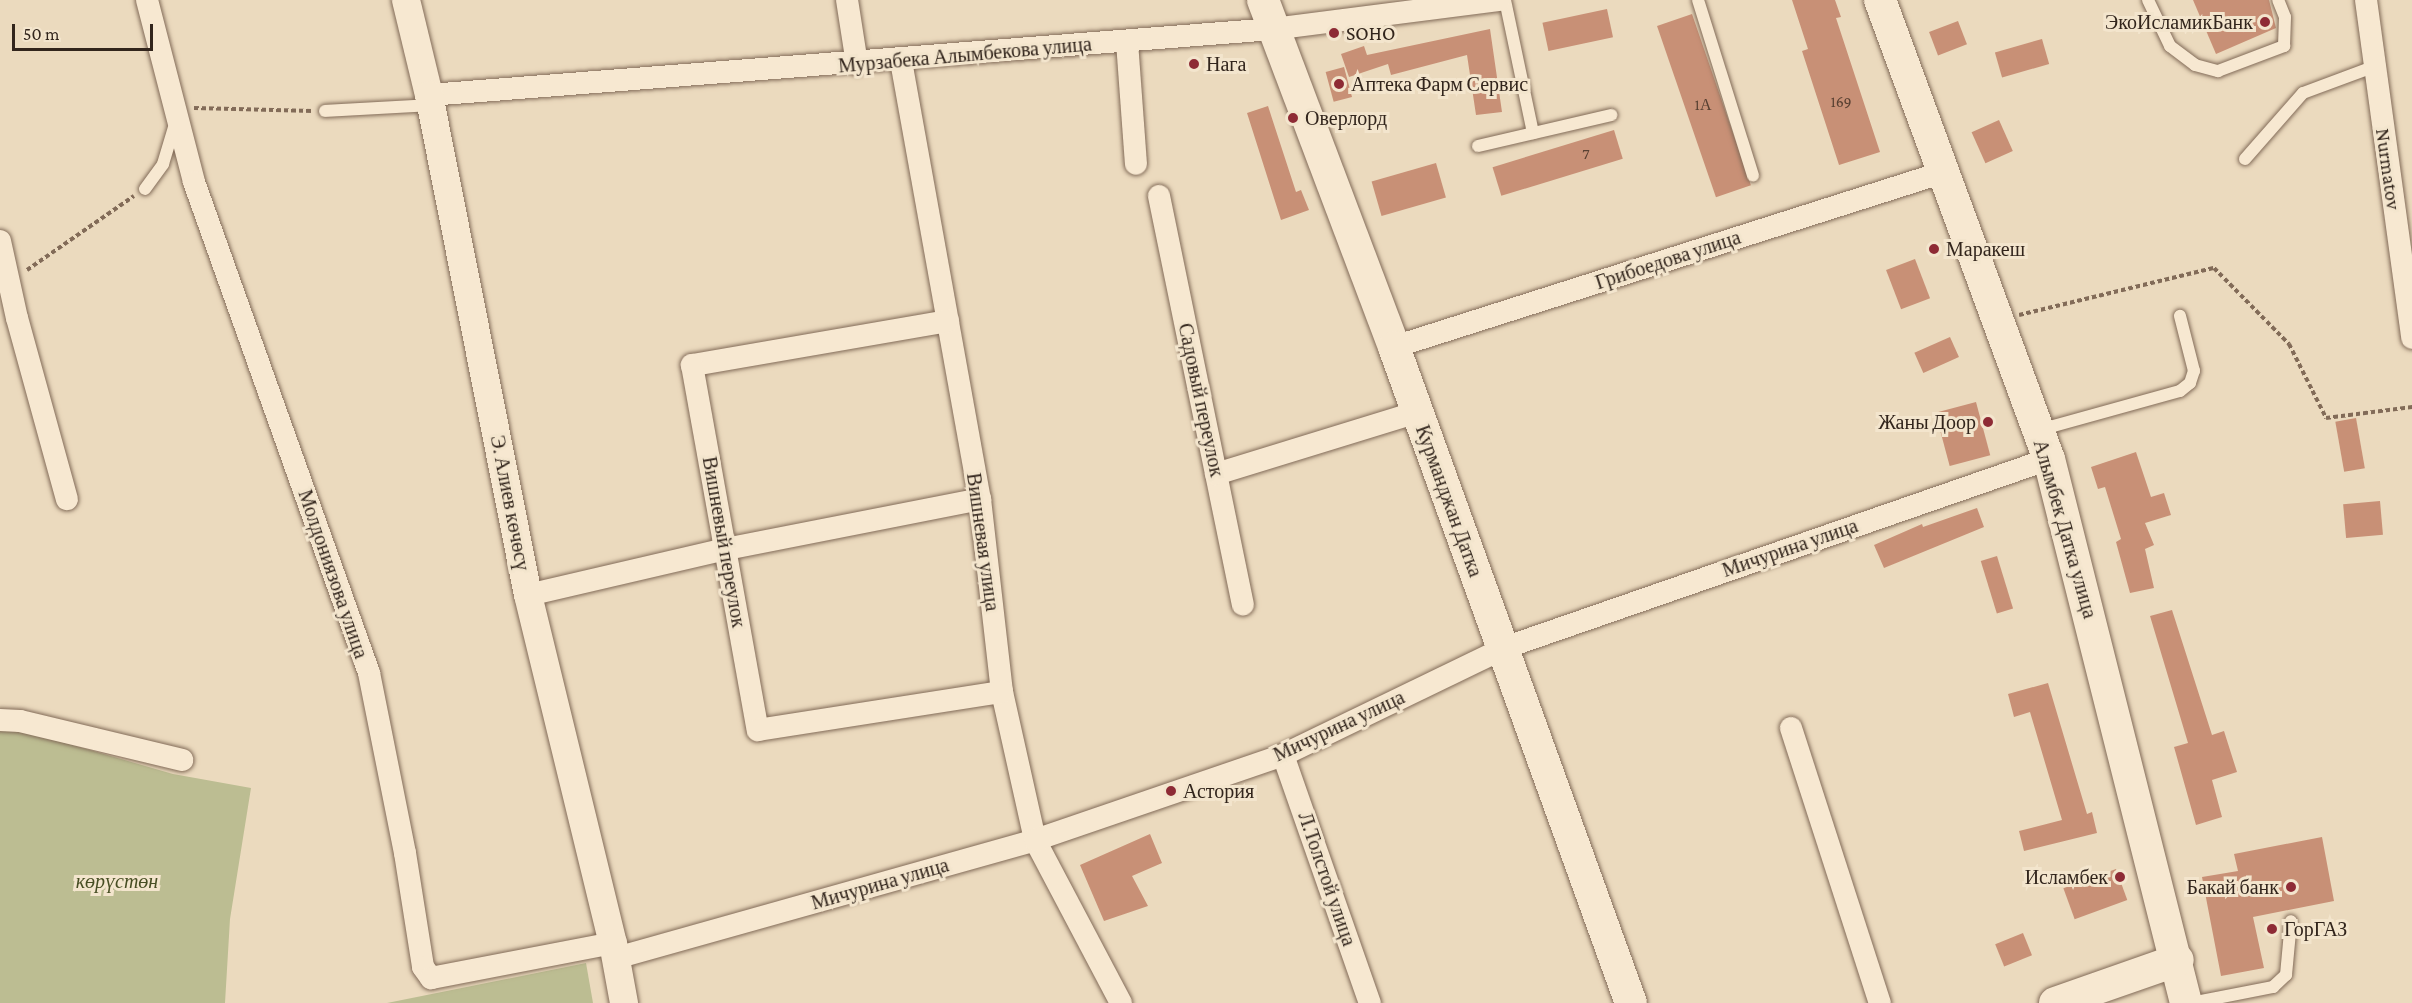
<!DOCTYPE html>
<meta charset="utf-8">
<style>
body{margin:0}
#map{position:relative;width:2412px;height:1003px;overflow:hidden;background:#ebdabe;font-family:"Crimson Pro",serif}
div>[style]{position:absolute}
.cemetery>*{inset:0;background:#bcbd92}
.building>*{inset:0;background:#c89076;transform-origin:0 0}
.path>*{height:4px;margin-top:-2px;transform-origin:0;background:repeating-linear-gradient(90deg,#826b58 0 4.5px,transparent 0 7.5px)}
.roads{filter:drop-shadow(0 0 2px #826b58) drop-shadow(0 0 2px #826b58)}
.service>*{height:12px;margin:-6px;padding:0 6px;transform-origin:6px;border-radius:6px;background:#f7e8d1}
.minor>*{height:22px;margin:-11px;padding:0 11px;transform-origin:11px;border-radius:11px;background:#f7e8d1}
.tertiary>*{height:28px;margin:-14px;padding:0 14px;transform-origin:14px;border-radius:14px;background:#f7e8d1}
.secondary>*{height:32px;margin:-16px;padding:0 16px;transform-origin:16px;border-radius:16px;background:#f7e8d1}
.dots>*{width:16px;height:16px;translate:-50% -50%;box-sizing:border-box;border:3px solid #f3e5cd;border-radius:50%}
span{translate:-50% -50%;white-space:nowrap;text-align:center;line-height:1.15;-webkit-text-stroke:6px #f3e5cd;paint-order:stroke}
.number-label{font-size:16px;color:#584032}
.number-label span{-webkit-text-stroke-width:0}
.poi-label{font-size:20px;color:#32251c}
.right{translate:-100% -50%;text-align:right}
.left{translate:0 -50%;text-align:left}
.street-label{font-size:20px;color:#32251c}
.park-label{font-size:20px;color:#474e23;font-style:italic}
.scale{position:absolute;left:12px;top:24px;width:141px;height:27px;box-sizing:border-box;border:3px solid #32251c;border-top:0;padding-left:8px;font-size:18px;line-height:21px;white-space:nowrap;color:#32251c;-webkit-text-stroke:4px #f3e5cd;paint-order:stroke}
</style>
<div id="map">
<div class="cemetery">
<i style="clip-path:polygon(0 724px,173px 774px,251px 788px,230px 919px,225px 1003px,0 1003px)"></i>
<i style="clip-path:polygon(586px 963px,593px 1003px,387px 1003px)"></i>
</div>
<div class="building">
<i style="clip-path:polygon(1792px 0,1835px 0,1841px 17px,1836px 18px,1880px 152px,1839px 165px,1802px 51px,1808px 49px)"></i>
<i style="clip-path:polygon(2193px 0,2269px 0,2276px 28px,2216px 54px)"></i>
<i style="left:1607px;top:9px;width:29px;height:66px;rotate:78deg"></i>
<i style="left:1692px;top:14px;width:181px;height:37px;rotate:71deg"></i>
<i style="left:1958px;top:21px;width:25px;height:31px;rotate:69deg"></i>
<i style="clip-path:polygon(1490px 29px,1502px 112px,1476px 115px,1467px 55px,1391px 75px,1388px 64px,1349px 77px,1341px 54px,1364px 46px,1367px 55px)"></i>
<i style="left:2042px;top:39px;width:26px;height:49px;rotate:74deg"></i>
<i style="left:1344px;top:67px;width:31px;height:19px;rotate:75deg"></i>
<i style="clip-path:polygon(1268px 106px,1296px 192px,1301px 190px,1309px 210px,1281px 220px,1247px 113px)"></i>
<i style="left:1999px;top:120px;width:34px;height:30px;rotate:66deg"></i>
<i style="left:1614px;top:130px;width:30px;height:127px;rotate:73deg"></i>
<i style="left:1436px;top:163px;width:36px;height:67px;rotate:74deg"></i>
<i style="left:1915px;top:259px;width:42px;height:31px;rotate:69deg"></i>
<i style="left:1950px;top:337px;width:22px;height:39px;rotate:66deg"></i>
<i style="left:1976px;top:402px;width:55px;height:42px;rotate:75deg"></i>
<i style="left:2356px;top:418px;width:51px;height:21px;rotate:80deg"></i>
<i style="clip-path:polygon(2136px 452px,2151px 497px,2164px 493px,2171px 515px,2145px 523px,2154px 545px,2145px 549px,2154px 588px,2130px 593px,2116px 542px,2121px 539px,2105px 487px,2098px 489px,2091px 467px)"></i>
<i style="left:2380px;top:501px;width:34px;height:37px;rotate:85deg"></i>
<i style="clip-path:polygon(1977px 508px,1984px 527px,1884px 568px,1874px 545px,1922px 524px,1923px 527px)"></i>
<i style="left:1997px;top:556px;width:55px;height:17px;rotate:73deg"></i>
<i style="clip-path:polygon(2172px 610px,2212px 735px,2224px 731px,2237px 772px,2212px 780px,2222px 817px,2196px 825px,2174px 747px,2188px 743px,2150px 616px)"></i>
<i style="clip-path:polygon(2048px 683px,2087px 814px,2092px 812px,2097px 833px,2024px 851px,2019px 831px,2062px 820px,2030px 712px,2014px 717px,2008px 694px)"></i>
<i style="clip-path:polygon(1150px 834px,1162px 863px,1132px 876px,1148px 906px,1104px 921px,1080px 865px)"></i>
<i style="clip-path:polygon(2322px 837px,2334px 901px,2253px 917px,2264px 968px,2221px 976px,2202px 877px,2238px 871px,2234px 854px)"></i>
<i style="left:2116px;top:869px;width:33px;height:56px;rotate:70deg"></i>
<i style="left:2023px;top:933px;width:24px;height:30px;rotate:68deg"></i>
</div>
<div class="path">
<i style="left:194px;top:108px;width:119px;rotate:1.4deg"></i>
<i style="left:27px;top:270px;width:130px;rotate:-34.7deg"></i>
<i style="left:2019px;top:315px;width:201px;rotate:-13.6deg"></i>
<i style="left:2214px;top:268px;width:107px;rotate:45.4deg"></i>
<i style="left:2289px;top:344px;width:83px;rotate:63.4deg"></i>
<i style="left:2326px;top:418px;width:87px;rotate:-7.3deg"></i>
</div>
<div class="roads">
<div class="service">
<i style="left:1505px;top:0;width:136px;rotate:78.1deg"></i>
<i style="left:1698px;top:0;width:184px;rotate:72.6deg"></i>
<i style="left:2148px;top:0;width:51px;rotate:64.4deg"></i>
<i style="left:2170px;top:46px;width:31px;rotate:37deg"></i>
<i style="left:2195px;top:65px;width:24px;rotate:15deg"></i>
<i style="left:2218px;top:71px;width:71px;rotate:-20.7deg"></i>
<i style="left:2284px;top:46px;width:29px;rotate:-88deg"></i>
<i style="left:2285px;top:17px;width:18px;rotate:-112deg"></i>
<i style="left:325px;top:111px;width:106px;rotate:-3.2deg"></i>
<i style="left:1478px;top:146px;width:137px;rotate:-13.1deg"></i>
<i style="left:2245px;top:159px;width:88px;rotate:-48.7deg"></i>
<i style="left:2303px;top:93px;width:75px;rotate:-20.4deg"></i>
<i style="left:145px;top:189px;width:31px;rotate:-54deg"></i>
<i style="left:163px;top:164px;width:42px;rotate:-73.3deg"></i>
<i style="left:2039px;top:430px;width:146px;rotate:-15.5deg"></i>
<i style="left:2180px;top:391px;width:13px;rotate:-39deg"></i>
<i style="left:2190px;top:383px;width:13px;rotate:-72deg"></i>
<i style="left:2194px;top:371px;width:57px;rotate:-104.3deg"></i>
<i style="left:2191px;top:1003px;width:84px;rotate:-11deg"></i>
<i style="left:2273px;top:987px;width:18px;rotate:-43deg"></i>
<i style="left:2286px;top:975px;width:54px;rotate:-84.7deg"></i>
</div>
<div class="minor">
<i style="left:147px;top:0;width:188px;rotate:75.5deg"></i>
<i style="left:194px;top:182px;width:521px;rotate:70.38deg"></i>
<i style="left:369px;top:673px;width:184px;rotate:78.7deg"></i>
<i style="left:405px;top:853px;width:115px;rotate:81deg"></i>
<i style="left:423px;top:967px;width:14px;rotate:54deg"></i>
<i style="left:431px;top:978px;width:185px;rotate:-10.9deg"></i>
<i style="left:847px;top:0;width:65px;rotate:81.1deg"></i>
<i style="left:2366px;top:0;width:341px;rotate:82.2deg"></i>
<i style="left:1127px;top:42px;width:122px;rotate:85.8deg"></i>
<i style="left:901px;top:61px;width:445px;rotate:79.8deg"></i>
<i style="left:980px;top:499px;width:194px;rotate:83.5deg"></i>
<i style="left:1002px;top:692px;width:152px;rotate:77.4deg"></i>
<i style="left:1035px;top:840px;width:184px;rotate:62.2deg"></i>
<i style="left:429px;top:95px;width:847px;rotate:-4.47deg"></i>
<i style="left:1273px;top:29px;width:228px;rotate:-7.3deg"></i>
<i style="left:1159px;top:196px;width:417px;rotate:78.4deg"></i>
<i style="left:0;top:241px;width:79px;rotate:77.6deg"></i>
<i style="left:17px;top:318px;width:188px;rotate:74.6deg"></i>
<i style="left:948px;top:321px;width:260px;rotate:170.2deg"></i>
<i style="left:692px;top:365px;width:371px;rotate:79.8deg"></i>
<i style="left:758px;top:730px;width:247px;rotate:-8.9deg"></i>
<i style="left:1394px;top:347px;width:574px;rotate:-17.65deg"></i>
<i style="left:1216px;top:474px;width:210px;rotate:-17.1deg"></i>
<i style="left:528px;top:595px;width:203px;rotate:-13.1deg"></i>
<i style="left:726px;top:549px;width:259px;rotate:-11.1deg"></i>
<i style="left:0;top:720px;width:20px;rotate:3deg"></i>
<i style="left:20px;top:721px;width:167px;rotate:13.5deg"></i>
<i style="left:1791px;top:728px;width:289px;rotate:72.1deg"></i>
<i style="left:1283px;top:755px;width:263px;rotate:70.7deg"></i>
<i style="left:616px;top:958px;width:435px;rotate:-15.7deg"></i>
<i style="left:1035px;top:840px;width:262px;rotate:-18.9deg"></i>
<i style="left:1283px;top:755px;width:246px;rotate:-25.8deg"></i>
<i style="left:1504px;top:648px;width:577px;rotate:-19.13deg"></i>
</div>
<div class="tertiary">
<i style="left:406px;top:0;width:98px;rotate:76.4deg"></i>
<i style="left:429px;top:95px;width:510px;rotate:78.8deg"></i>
<i style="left:528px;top:595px;width:358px;rotate:76.3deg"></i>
<i style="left:613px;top:943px;width:61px;rotate:79.6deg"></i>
</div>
<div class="secondary">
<i style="left:1263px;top:0;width:371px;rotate:69.3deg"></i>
<i style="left:1394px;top:347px;width:697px;rotate:70.14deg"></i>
<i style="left:1880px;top:0;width:489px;rotate:69.8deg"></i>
<i style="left:2049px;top:459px;width:561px;rotate:75.86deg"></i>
<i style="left:2055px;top:1003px;width:130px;rotate:-19.3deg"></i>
</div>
</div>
<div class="dots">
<i style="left:2265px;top:22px;background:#8e2b35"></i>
<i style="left:1334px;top:33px;background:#8e2b35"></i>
<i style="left:1194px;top:64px;background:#8e2b35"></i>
<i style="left:1339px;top:84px;background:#8e2b35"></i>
<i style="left:1293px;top:118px;background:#8e2b35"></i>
<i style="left:1934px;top:249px;background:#8e2b35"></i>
<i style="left:1988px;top:422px;background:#8e2b35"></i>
<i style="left:1171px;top:791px;background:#8e2b35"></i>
<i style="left:2120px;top:877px;background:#8e2b35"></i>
<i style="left:2291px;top:887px;background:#8e2b35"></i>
<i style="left:2272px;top:929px;background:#8e2b35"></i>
</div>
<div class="number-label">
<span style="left:1841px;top:102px">169</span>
<span style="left:1703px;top:105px">1А</span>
<span style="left:1586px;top:154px">7</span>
</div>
<div class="poi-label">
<span class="right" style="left:2253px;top:22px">ЭкоИсламикБанк</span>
<span class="left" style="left:1346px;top:33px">SOHO</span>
<span class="left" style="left:1206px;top:64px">Нага</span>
<span class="left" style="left:1351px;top:84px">Аптека Фарм Сервис</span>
<span class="left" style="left:1305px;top:118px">Оверлорд</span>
<span class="left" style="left:1946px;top:249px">Маракеш</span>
<span class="right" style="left:1976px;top:422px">Жаны Доор</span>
<span class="left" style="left:1183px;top:791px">Астория</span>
<span class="right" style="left:2108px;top:877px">Исламбек</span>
<span class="right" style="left:2279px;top:887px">Бакай банк</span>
<span class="left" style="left:2284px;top:929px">ГорГАЗ</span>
</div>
<div class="street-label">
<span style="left:965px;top:55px;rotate:-5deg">Мурзабека Алымбекова улица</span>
<span style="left:2388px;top:169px;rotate:82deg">Nurmatov</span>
<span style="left:1668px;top:260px;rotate:-18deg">Грибоедова улица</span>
<span style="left:1201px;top:400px;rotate:78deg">Садовый переулок</span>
<span style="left:1449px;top:501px;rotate:70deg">Курманджан Датка</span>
<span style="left:510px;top:503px;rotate:79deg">Э. Алиев көчөсү</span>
<span style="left:2065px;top:529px;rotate:74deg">Алымбек Датка улица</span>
<span style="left:724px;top:542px;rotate:80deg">Вишневый переулок</span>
<span style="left:983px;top:542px;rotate:82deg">Вишневая улица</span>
<span style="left:1790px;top:548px;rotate:-19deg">Мичурина улица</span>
<span style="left:333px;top:574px;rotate:71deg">Молдониязова улица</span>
<span style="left:1339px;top:726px;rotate:-25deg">Мичурина улица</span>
<span style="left:1327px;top:879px;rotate:71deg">Л.Толстой улица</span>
<span style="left:880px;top:884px;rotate:-16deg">Мичурина улица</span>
</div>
<div class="park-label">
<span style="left:117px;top:881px">көрүстөн</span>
</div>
<div class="scale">50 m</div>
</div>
